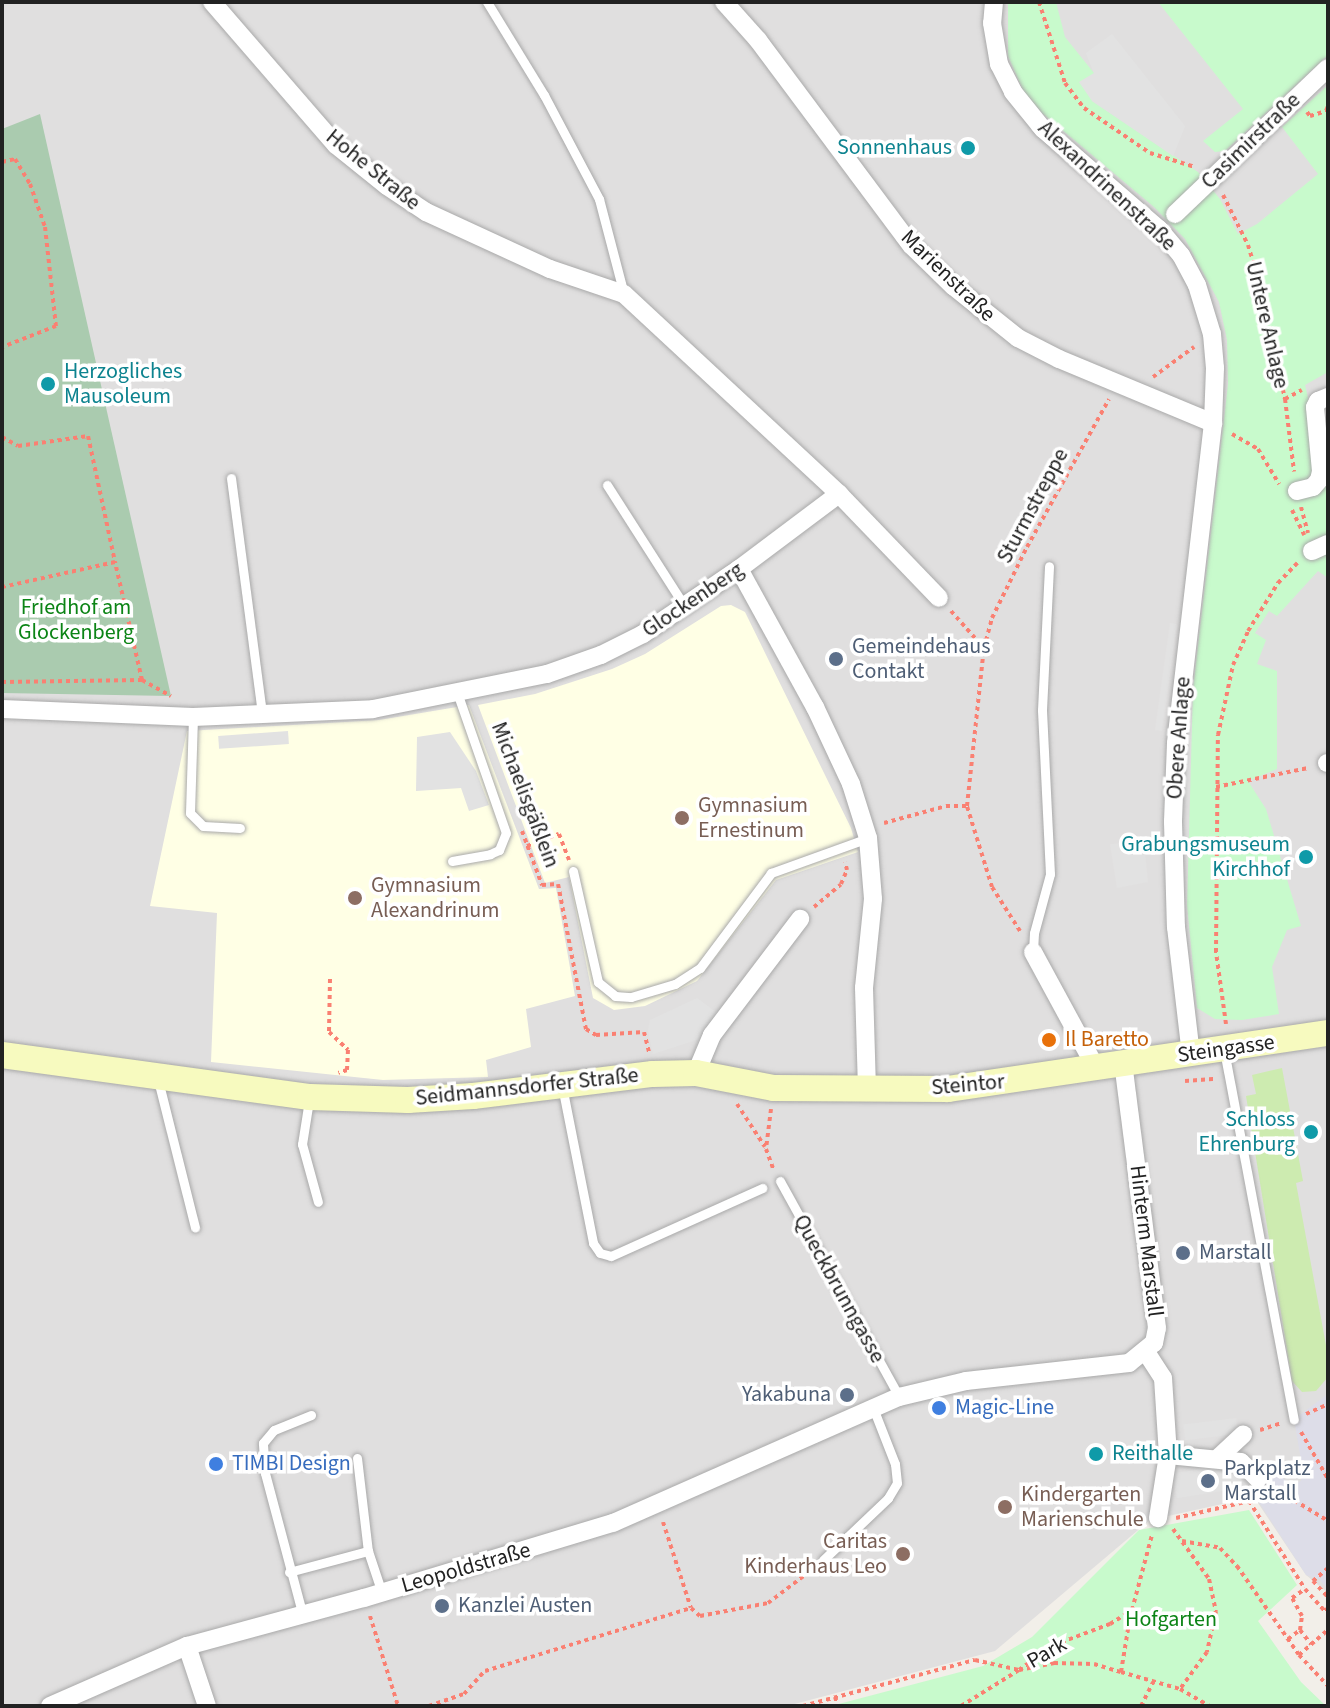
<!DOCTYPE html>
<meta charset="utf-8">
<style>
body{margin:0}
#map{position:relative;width:1330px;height:1708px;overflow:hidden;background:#f2efe9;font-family:"Source Sans 3",sans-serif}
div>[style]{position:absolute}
.residential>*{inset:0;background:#e0dfdf}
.education>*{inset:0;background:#ffffe5}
.grass>*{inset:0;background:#cdebb0}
.cemetery>*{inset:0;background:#aacbaf}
.park>*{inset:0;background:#c8facc}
.parking>*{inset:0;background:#e2e2e2;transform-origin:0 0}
.plaza>*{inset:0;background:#dddde8}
.path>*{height:4px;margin-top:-2px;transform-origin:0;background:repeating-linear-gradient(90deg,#fa8072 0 4px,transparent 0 8px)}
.roads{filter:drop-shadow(0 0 2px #a9a9a9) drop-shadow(0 0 2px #a9a9a9)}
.lane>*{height:9px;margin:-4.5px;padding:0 4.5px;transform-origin:4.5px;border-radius:4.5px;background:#fff}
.street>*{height:18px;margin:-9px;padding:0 9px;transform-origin:9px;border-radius:9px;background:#fff}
.secondary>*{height:26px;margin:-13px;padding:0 13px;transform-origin:13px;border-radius:13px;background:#f7fabf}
.dots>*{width:22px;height:22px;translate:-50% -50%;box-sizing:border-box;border:4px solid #fff;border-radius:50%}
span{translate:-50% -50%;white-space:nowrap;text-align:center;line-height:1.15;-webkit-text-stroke:7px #fff;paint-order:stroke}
.street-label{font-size:22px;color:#222}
.culture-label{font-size:22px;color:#0d838f}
.right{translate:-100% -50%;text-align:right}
.left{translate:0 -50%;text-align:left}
.park-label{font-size:22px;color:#0c8416}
.service-label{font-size:22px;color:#4e5e75}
.education-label{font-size:22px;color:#785e54}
.food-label{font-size:22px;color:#c56008}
.shop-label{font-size:22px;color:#366cbe}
.frame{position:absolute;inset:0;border:4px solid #222;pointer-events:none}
</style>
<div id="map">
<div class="residential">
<i style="clip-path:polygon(2px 2px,1328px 2px,1328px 1593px,1306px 1575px,1254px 1497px,1150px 1520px,995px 1651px,787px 1706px,2px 1706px)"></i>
</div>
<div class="education">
<i style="clip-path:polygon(731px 605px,745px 612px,851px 828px,858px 852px,776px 880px,697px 981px,645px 1006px,614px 1010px,593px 998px,569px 877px,545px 883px,478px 705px,535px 694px,612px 669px,645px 654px,721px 606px)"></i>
<i style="clip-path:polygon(469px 705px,539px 889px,556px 888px,575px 996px,526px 1009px,531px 1047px,486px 1060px,488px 1077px,383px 1080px,211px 1062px,217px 913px,150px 906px,187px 731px,379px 720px)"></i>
</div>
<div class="grass">
<i style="clip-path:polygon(1282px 1068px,1303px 1181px,1296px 1183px,1328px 1356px,1328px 1377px,1316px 1391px,1302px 1392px,1292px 1381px,1246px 1096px,1256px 1094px,1252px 1075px)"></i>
</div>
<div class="cemetery">
<i style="clip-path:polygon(40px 114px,171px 696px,2px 693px,2px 129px)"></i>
</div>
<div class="park">
<i style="clip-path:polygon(1008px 2px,1056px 2px,1065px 37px,1094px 73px,1092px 101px,1198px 172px,1220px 199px,1238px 234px,1257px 224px,1318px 174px,1282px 127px,1328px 85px,1328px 372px,1305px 385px,1328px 481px,1328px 578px,1318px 571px,1277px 616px,1269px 611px,1255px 633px,1266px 640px,1257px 664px,1277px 671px,1277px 769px,1248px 781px,1266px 809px,1301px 926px,1287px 930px,1272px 967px,1279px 1014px,1242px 1020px,1215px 1019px,1197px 1008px,1187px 905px,1193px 689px,1228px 384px,1227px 340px,1219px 302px,1185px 239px,1154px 207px,1042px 113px,1023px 90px,1008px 56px)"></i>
<i style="clip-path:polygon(1158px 2px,1328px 2px,1328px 55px,1225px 151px,1215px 152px,1203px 141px,1243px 109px)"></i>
<i style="clip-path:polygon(1249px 1510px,1297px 1585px,1258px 1621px,1301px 1682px,1326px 1706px,831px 1706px,983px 1666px,1032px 1637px,1139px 1530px)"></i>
</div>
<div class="parking">
<i style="clip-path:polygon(1112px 34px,1185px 126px,1173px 156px,1092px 101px,1079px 82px,1094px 73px,1086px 53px)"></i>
<i style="left:1170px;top:623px;width:7px;height:108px;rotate:8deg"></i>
<i style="left:288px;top:731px;width:13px;height:70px;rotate:86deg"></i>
<i style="clip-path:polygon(450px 732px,476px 771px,489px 805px,469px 811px,461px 788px,416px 791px,417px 737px)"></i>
<i style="clip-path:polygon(1144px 843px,1148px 882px,1117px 888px,1110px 844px)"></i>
<i style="clip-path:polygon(697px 998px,724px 1018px,712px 1035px,653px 1054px,648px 1030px,650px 1020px)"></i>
<i style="left:1236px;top:1418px;width:16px;height:53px;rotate:83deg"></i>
<i style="left:1239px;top:1463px;width:25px;height:67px;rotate:81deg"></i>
</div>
<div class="plaza">
<i style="clip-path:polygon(1328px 1394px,1328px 1589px,1319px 1579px,1306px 1575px,1255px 1496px,1258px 1479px,1271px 1466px,1290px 1485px,1301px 1481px,1303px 1472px,1294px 1419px)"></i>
</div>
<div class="path">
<i style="left:1039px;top:2px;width:85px;rotate:72.2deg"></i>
<i style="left:1065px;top:83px;width:31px;rotate:53deg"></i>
<i style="left:1084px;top:108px;width:80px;rotate:34.3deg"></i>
<i style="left:1150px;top:153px;width:47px;rotate:17.3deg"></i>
<i style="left:1307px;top:112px;width:5px;rotate:53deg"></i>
<i style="left:1310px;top:116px;width:17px;rotate:-17deg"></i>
<i style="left:1326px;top:111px;width:5px;rotate:-68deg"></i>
<i style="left:2px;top:162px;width:13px;rotate:-13deg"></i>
<i style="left:15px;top:159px;width:29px;rotate:59deg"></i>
<i style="left:30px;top:184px;width:46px;rotate:70.8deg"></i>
<i style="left:45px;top:227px;width:100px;rotate:83.7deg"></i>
<i style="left:56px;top:326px;width:58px;rotate:158.7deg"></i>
<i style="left:1223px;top:195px;width:56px;rotate:63.4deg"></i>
<i style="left:1248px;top:245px;width:37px;rotate:73deg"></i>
<i style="left:1259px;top:280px;width:122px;rotate:77.7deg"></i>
<i style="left:1285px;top:399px;width:73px;rotate:82.9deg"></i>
<i style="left:1328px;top:208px;width:3px;rotate:90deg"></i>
<i style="left:1153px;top:377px;width:51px;rotate:-36.2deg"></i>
<i style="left:1285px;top:399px;width:19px;rotate:-28deg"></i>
<i style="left:1232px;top:434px;width:30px;rotate:30deg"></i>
<i style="left:1258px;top:449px;width:41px;rotate:59deg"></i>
<i style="left:2px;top:437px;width:18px;rotate:29deg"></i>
<i style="left:18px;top:446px;width:71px;rotate:-8.1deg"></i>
<i style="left:88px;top:436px;width:129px;rotate:77.9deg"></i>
<i style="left:115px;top:562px;width:116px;rotate:167.5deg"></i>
<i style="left:1301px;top:507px;width:27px;rotate:75deg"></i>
<i style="left:1292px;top:510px;width:28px;rotate:64deg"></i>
<i style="left:951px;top:611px;width:50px;rotate:48.3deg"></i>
<i style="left:142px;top:680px;width:33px;rotate:29deg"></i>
<i style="left:2px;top:682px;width:140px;rotate:-0.8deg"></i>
<i style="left:142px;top:680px;width:121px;rotate:-102.9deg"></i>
<i style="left:1216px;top:787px;width:94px;rotate:-11.7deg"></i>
<i style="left:884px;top:823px;width:64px;rotate:-15.3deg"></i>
<i style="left:946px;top:806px;width:21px"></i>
<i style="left:522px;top:831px;width:58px;rotate:69.7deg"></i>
<i style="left:542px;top:885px;width:16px;rotate:-4deg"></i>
<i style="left:558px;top:884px;width:148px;rotate:79.1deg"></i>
<i style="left:586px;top:1029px;width:12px;rotate:31deg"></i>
<i style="left:596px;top:1035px;width:48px;rotate:-3.6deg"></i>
<i style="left:644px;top:1032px;width:21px;rotate:76deg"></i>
<i style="left:527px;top:846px;width:34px;rotate:-21deg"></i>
<i style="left:559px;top:834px;width:28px;rotate:69deg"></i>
<i style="left:814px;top:907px;width:35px;rotate:-40deg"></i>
<i style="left:841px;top:884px;width:15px;rotate:-67deg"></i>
<i style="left:847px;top:870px;width:8px;rotate:-104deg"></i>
<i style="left:1020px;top:931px;width:52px;rotate:-122.5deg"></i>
<i style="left:992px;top:887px;width:85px;rotate:-107.2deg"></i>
<i style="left:967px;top:806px;width:159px;rotate:-83.9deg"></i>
<i style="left:984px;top:648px;width:31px;rotate:-75deg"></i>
<i style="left:992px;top:618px;width:79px;rotate:-63.8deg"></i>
<i style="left:1027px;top:547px;width:169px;rotate:-61deg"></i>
<i style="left:330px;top:979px;width:53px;rotate:91.1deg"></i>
<i style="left:329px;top:1032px;width:26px;rotate:43deg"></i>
<i style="left:348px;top:1050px;width:20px;rotate:93deg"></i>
<i style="left:347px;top:1070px;width:9px;rotate:162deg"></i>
<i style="left:1226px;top:1024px;width:73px;rotate:-97.9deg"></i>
<i style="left:1216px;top:952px;width:217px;rotate:-89.5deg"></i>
<i style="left:1218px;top:735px;width:72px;rotate:-77.9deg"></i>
<i style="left:1233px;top:665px;width:37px;rotate:-66deg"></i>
<i style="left:1248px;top:631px;width:57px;rotate:-58deg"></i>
<i style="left:1278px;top:583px;width:28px;rotate:-46deg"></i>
<i style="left:1185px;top:1081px;width:31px;rotate:-4deg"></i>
<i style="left:737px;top:1104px;width:51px;rotate:56.9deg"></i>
<i style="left:771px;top:1109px;width:40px;rotate:97.1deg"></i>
<i style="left:766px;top:1149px;width:23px;rotate:70deg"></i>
<i style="left:1306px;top:1414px;width:24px;rotate:-24deg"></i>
<i style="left:1260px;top:1430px;width:23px;rotate:-18deg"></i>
<i style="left:1301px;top:1432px;width:54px;rotate:60.1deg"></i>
<i style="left:1274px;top:1488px;width:63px;rotate:31.4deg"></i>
<i style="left:1176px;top:1518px;width:75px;rotate:-13.1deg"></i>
<i style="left:1249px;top:1501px;width:104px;rotate:57.5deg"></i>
<i style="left:1305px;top:1589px;width:30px;rotate:48deg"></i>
<i style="left:1325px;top:1611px;width:4px;rotate:-45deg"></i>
<i style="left:663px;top:1522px;width:90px;rotate:72deg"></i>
<i style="left:1173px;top:1529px;width:62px;rotate:54.2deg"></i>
<i style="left:1209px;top:1579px;width:33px;rotate:78deg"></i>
<i style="left:1216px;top:1611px;width:42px;rotate:102.4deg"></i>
<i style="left:1207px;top:1652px;width:46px;rotate:126.1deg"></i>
<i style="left:1182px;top:1541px;width:39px;rotate:10deg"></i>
<i style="left:1220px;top:1548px;width:25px;rotate:47deg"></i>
<i style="left:1237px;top:1566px;width:108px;rotate:55.1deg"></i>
<i style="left:1299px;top:1655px;width:42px;rotate:46.9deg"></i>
<i style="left:1328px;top:1568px;width:20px;rotate:139deg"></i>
<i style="left:1313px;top:1581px;width:22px;rotate:47deg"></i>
<i style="left:370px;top:1616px;width:94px;rotate:72.7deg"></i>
<i style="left:1300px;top:1630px;width:14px;rotate:-82deg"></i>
<i style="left:1302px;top:1616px;width:21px;rotate:-119deg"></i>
<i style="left:1292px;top:1598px;width:16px;rotate:-35deg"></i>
<i style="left:1288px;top:1639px;width:15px;rotate:-37deg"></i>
<i style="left:1300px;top:1630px;width:18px;rotate:52deg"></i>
<i style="left:1299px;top:1655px;width:38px;rotate:-41deg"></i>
<i style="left:1121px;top:1672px;width:62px;rotate:-80.7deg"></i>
<i style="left:835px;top:1697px;width:9px;rotate:72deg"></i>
<i style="left:429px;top:1706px;width:37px;rotate:-19deg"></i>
<i style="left:464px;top:1694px;width:31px;rotate:-48deg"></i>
<i style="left:485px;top:1671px;width:215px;rotate:-17deg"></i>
<i style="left:691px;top:1608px;width:12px;rotate:42deg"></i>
<i style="left:700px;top:1616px;width:69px;rotate:-10.8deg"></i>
<i style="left:768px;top:1603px;width:56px;rotate:-37.1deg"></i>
<i style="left:803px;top:1706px;width:178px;rotate:-15deg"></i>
<i style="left:975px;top:1660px;width:45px;rotate:12.8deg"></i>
<i style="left:1019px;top:1670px;width:43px;rotate:-35.5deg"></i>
<i style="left:1054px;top:1645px;width:60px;rotate:-20.6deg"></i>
<i style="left:1110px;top:1624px;width:26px;rotate:-32deg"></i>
<i style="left:1132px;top:1610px;width:78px;rotate:-75.1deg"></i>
<i style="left:961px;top:1706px;width:68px;rotate:-31.8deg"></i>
<i style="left:1019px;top:1670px;width:36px;rotate:-11deg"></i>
<i style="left:1054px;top:1663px;width:40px;rotate:1.4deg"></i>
<i style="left:1094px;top:1664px;width:28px;rotate:17deg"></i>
<i style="left:1121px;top:1672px;width:61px;rotate:16.1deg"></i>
<i style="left:1180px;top:1689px;width:34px;rotate:30deg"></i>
<i style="left:1141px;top:1706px;width:27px;rotate:-63deg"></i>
</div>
<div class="roads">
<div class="lane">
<i style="left:487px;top:2px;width:109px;rotate:58.5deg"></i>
<i style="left:544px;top:95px;width:118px;rotate:62.1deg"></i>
<i style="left:599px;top:199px;width:98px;rotate:75.3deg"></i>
<i style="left:231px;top:478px;width:238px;rotate:82.5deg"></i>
<i style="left:607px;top:485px;width:145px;rotate:57.4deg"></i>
<i style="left:193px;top:717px;width:96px;rotate:91.8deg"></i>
<i style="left:190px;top:813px;width:18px;rotate:45deg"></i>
<i style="left:203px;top:826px;width:37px;rotate:3deg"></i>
<i style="left:452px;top:861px;width:39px;rotate:-10deg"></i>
<i style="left:490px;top:854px;width:10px;rotate:-24deg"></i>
<i style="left:499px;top:850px;width:18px;rotate:-68deg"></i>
<i style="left:506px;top:833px;width:149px;rotate:-109.2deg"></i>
<i style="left:573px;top:871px;width:114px;rotate:77.3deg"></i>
<i style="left:598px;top:982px;width:22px;rotate:39deg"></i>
<i style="left:615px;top:996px;width:16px;rotate:4deg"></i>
<i style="left:631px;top:997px;width:46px;rotate:-16.5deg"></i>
<i style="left:675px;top:984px;width:30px;rotate:-33deg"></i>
<i style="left:700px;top:968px;width:119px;rotate:-53.2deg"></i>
<i style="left:771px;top:873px;width:103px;rotate:-19.8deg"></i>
<i style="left:1033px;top:952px;width:19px;rotate:-87deg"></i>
<i style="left:1034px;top:933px;width:61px;rotate:-74.8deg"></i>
<i style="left:1050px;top:874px;width:164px;rotate:-92.8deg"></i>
<i style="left:1042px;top:710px;width:144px;rotate:-87.2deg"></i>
<i style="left:1224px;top:1050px;width:376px;rotate:79.3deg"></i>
<i style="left:158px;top:1080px;width:152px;rotate:75.9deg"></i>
<i style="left:562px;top:1086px;width:160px;rotate:78.8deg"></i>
<i style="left:593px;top:1243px;width:12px;rotate:55deg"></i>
<i style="left:600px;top:1253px;width:11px;rotate:15deg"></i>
<i style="left:611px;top:1256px;width:166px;rotate:-24.2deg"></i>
<i style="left:309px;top:1100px;width:45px;rotate:99deg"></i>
<i style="left:302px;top:1144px;width:60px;rotate:74.6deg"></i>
<i style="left:780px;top:1181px;width:247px;rotate:61.1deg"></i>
<i style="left:357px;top:1458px;width:94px;rotate:83.3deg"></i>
<i style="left:368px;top:1551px;width:44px;rotate:71.6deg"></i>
<i style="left:823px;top:1560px;width:90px;rotate:-43.6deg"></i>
<i style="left:888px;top:1498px;width:17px;rotate:-59deg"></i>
<i style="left:897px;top:1483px;width:19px;rotate:-96deg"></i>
<i style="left:895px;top:1464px;width:60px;rotate:-111.4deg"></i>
<i style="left:289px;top:1572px;width:82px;rotate:-14.9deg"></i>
<i style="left:303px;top:1616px;width:148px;rotate:-104.9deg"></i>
<i style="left:265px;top:1473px;width:30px;rotate:-94deg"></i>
<i style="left:263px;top:1443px;width:17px;rotate:-50deg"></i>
<i style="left:274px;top:1430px;width:40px;rotate:-22deg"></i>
</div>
<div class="street">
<i style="left:212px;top:2px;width:189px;rotate:49.1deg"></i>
<i style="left:336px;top:145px;width:65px;rotate:38.8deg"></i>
<i style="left:387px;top:186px;width:47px;rotate:33.7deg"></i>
<i style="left:426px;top:212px;width:136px;rotate:24.7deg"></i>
<i style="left:550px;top:269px;width:78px;rotate:18.7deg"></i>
<i style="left:624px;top:294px;width:294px;rotate:42.9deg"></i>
<i style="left:839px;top:494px;width:144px;rotate:46.1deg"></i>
<i style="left:724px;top:2px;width:51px;rotate:48.2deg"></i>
<i style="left:758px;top:40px;width:256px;rotate:53.3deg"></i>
<i style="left:911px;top:245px;width:59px;rotate:44.3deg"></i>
<i style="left:953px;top:286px;width:83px;rotate:38.7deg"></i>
<i style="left:1018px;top:338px;width:46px;rotate:27.1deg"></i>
<i style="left:1059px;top:359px;width:167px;rotate:22.6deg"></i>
<i style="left:994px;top:2px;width:21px;rotate:95deg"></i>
<i style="left:992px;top:23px;width:42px;rotate:80.3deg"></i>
<i style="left:999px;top:64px;width:31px;rotate:63deg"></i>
<i style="left:1013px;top:92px;width:48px;rotate:51deg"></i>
<i style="left:1043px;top:129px;width:153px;rotate:40.8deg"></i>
<i style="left:1159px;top:229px;width:34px;rotate:50deg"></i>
<i style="left:1181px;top:255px;width:34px;rotate:62deg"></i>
<i style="left:1197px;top:285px;width:51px;rotate:73deg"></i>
<i style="left:1212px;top:334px;width:34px;rotate:85deg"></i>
<i style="left:1215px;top:368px;width:55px;rotate:92.1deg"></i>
<i style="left:1213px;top:423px;width:322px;rotate:96.6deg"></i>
<i style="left:1176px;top:743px;width:79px;rotate:92.2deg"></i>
<i style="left:1173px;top:822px;width:105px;rotate:88.4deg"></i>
<i style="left:1176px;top:927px;width:128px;rotate:83.3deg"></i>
<i style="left:1175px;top:214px;width:211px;rotate:-43.7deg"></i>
<i style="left:1297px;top:491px;width:16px;rotate:-14deg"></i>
<i style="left:1313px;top:487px;width:9px;rotate:-49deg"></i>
<i style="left:1319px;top:480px;width:9px;rotate:-77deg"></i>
<i style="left:1321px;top:471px;width:64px;rotate:-95.4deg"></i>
<i style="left:1315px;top:407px;width:7px;rotate:-63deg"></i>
<i style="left:1318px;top:401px;width:11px;rotate:-22deg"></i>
<i style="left:1312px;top:551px;width:17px;rotate:-24deg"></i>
<i style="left:739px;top:569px;width:158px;rotate:61.2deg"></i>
<i style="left:815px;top:707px;width:85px;rotate:64.9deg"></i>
<i style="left:851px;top:784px;width:57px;rotate:72.5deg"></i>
<i style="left:868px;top:838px;width:61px;rotate:85.3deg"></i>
<i style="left:873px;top:899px;width:89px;rotate:95.8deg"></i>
<i style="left:864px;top:988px;width:103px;rotate:88.3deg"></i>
<i style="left:2px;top:709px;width:191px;rotate:2.4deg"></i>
<i style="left:193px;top:717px;width:180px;rotate:-2.5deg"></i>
<i style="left:373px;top:709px;width:177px;rotate:-11.4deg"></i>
<i style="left:547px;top:674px;width:57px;rotate:-19.4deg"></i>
<i style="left:601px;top:655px;width:47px;rotate:-26.6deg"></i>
<i style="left:643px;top:634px;width:116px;rotate:-34.1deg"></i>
<i style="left:739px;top:569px;width:125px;rotate:-36.9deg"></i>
<i style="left:1327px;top:763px;width:1px"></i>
<i style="left:1033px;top:952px;width:132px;rotate:61.5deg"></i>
<i style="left:696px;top:1073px;width:41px;rotate:-67.2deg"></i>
<i style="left:712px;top:1035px;width:146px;rotate:-52.8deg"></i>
<i style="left:1146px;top:1352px;width:31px;rotate:57deg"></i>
<i style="left:1163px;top:1378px;width:77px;rotate:86.3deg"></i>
<i style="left:1168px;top:1455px;width:64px;rotate:99deg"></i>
<i style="left:1168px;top:1455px;width:73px;rotate:5.5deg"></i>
<i style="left:1241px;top:1462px;width:24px;rotate:45deg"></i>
<i style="left:1219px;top:1457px;width:33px;rotate:-43deg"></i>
<i style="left:187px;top:1646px;width:63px;rotate:71.6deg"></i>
<i style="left:50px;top:1706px;width:150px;rotate:-23.7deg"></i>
<i style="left:187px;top:1646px;width:183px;rotate:-15.2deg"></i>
<i style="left:364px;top:1598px;width:260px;rotate:-16.8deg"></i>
<i style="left:613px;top:1523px;width:313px;rotate:-23.8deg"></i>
<i style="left:899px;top:1397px;width:69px;rotate:-13.4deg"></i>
<i style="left:966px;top:1381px;width:164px;rotate:-6.3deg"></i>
<i style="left:1129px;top:1363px;width:32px;rotate:-39deg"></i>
<i style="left:1154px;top:1343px;width:15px;rotate:-79deg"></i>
<i style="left:1157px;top:1328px;width:266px;rotate:-97.3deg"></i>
</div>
<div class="secondary">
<i style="left:2px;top:1055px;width:311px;rotate:7.8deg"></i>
<i style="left:310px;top:1097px;width:98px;rotate:1.8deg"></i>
<i style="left:408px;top:1100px;width:65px;rotate:-3.5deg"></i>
<i style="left:473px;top:1096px;width:181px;rotate:-7deg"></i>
<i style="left:653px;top:1074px;width:43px;rotate:-1.3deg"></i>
<i style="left:696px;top:1073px;width:79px;rotate:10.9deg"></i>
<i style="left:774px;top:1088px;width:174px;rotate:0.3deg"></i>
<i style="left:948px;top:1089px;width:384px;rotate:-8.4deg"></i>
</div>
</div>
<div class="dots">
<i style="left:968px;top:148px;background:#0f9aa8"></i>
<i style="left:48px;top:384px;background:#0f9aa8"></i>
<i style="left:836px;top:659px;background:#5c6f8a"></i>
<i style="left:682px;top:818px;background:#8d6e63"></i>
<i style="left:1306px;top:857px;background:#0f9aa8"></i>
<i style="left:355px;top:898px;background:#8d6e63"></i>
<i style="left:1049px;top:1040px;background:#e8710a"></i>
<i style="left:1311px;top:1132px;background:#0f9aa8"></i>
<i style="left:1183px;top:1253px;background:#5c6f8a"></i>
<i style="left:847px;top:1395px;background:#5c6f8a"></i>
<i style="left:939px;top:1408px;background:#3f7fe0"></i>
<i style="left:1096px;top:1454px;background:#0f9aa8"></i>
<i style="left:216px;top:1464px;background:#3f7fe0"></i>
<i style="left:1208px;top:1481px;background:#5c6f8a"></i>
<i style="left:1005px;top:1507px;background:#8d6e63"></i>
<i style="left:903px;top:1554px;background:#8d6e63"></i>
<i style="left:442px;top:1606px;background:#5c6f8a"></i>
</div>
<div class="street-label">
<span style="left:1251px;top:141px;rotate:-44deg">Casimirstraße</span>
<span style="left:373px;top:170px;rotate:39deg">Hohe Straße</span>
<span style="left:1107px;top:186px;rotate:43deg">Alexandrinenstraße</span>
<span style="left:948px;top:276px;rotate:44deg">Marienstraße</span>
<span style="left:1267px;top:325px;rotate:77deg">Untere Anlage</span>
<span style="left:1033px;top:506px;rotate:-62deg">Sturmstreppe</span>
<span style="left:693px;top:600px;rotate:-34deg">Glockenberg</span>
<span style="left:1179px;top:738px;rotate:-86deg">Obere Anlage</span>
<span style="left:525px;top:795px;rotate:69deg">Michaelisgäßlein</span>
<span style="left:1226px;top:1049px;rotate:-8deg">Steingasse</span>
<span style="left:968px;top:1085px;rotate:-5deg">Steintor</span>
<span style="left:527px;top:1087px;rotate:-6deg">Seidmannsdorfer Straße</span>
<span style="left:1146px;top:1241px;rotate:83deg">Hinterm Marstall</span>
<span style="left:839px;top:1289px;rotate:61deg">Queckbrunngasse</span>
<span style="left:466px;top:1568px;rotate:-16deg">Leopoldstraße</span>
<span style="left:1047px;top:1653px;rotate:-30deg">Park</span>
</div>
<div class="culture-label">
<span class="right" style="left:952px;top:148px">Sonnenhaus</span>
<span class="left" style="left:64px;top:384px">Herzogliches<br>Mausoleum</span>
<span class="right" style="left:1290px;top:857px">Grabungsmuseum<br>Kirchhof</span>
<span class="right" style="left:1295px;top:1132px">Schloss<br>Ehrenburg</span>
<span class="left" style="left:1112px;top:1454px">Reithalle</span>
</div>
<div class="park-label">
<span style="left:76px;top:620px">Friedhof am<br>Glockenberg</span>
<span style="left:1171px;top:1620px">Hofgarten</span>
</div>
<div class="service-label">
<span class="left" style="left:852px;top:659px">Gemeindehaus<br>Contakt</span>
<span class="left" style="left:1199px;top:1253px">Marstall</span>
<span class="right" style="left:831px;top:1395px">Yakabuna</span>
<span class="left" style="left:1224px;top:1481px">Parkplatz<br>Marstall</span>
<span class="left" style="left:458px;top:1606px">Kanzlei Austen</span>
</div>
<div class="education-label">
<span class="left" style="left:698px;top:818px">Gymnasium<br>Ernestinum</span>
<span class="left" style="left:371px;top:898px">Gymnasium<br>Alexandrinum</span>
<span class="left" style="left:1021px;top:1507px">Kindergarten<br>Marienschule</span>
<span class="right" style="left:887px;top:1554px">Caritas<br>Kinderhaus Leo</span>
</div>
<div class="food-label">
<span class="left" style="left:1065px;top:1040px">Il Baretto</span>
</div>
<div class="shop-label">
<span class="left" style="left:955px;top:1408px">Magic-Line</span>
<span class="left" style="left:232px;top:1464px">TIMBI Design</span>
</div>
<div class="frame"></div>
</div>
